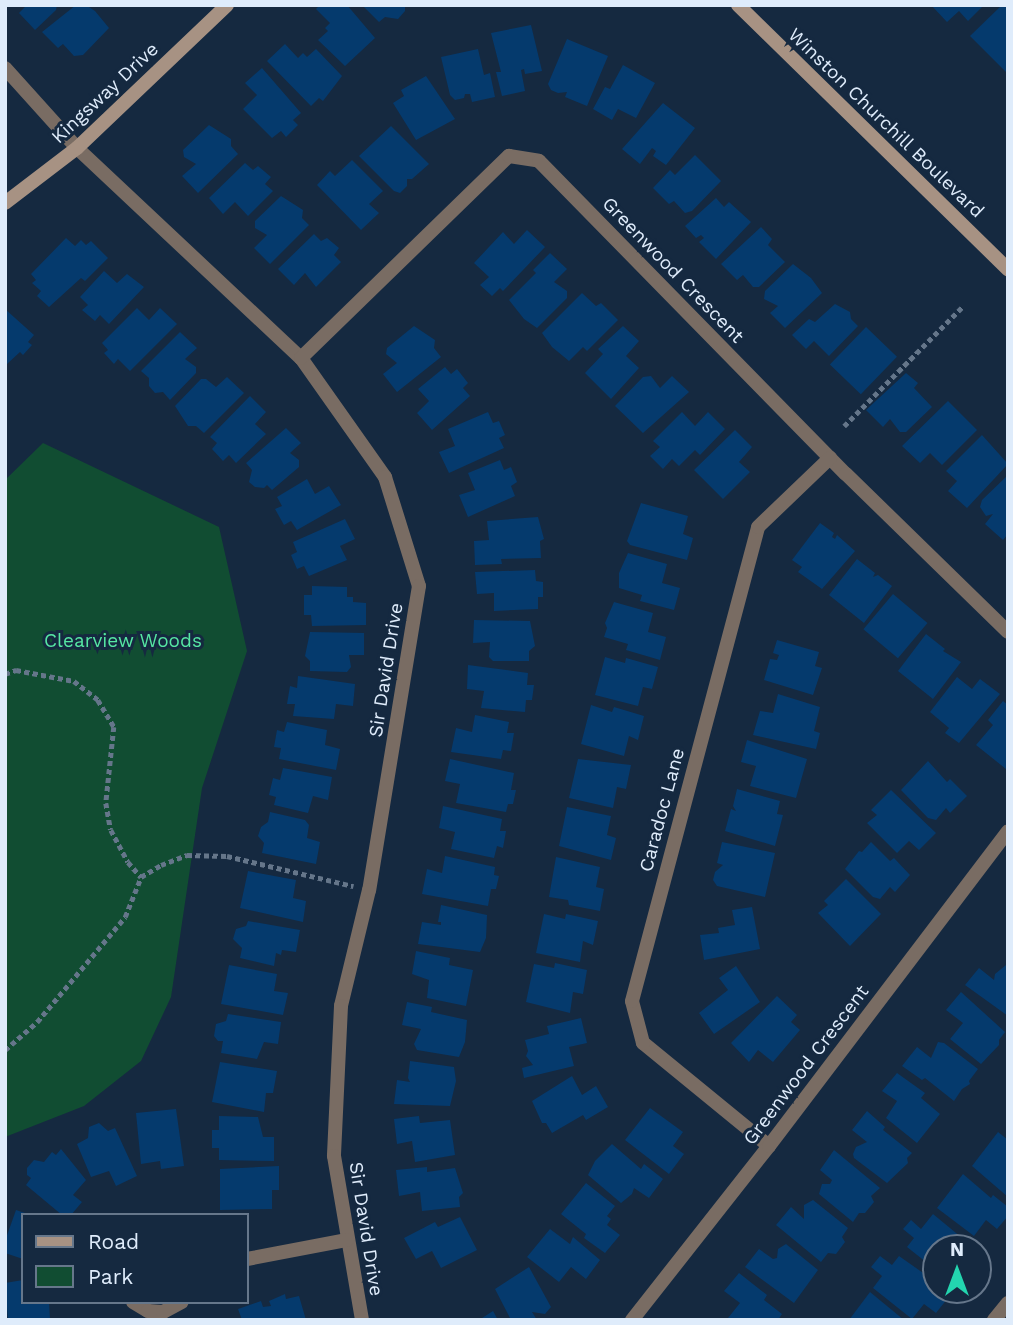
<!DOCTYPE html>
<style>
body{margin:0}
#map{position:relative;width:1013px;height:1325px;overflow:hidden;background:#152940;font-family:"Work Sans",sans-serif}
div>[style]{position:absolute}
.green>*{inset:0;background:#114d32}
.building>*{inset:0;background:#053a6d;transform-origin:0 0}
.path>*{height:4.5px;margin-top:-2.25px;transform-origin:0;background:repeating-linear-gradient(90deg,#65768a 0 5px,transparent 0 8.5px)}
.street>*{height:14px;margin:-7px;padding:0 7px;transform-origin:7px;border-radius:7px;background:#796c63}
.secondary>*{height:14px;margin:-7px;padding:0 7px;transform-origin:7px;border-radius:7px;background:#a79283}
span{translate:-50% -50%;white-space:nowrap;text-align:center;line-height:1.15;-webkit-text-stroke:6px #152940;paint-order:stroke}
.street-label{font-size:19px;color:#dfecfb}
.park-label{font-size:19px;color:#56e7a3}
.frame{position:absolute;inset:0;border:7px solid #dfecfb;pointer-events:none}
.legend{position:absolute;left:21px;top:1213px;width:228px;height:91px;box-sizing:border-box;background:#152940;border:2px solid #66778b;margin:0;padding:9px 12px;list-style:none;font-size:21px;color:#dfecfb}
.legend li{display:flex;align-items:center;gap:14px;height:35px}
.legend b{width:35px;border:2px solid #66778b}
.north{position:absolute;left:922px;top:1234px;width:70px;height:70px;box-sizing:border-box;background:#152940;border:2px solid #66778b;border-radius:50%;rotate:0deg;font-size:19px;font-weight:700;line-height:28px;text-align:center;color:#dfecfb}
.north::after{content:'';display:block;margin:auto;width:24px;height:32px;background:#23d5af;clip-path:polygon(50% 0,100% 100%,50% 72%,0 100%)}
</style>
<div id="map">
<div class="green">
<i style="clip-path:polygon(43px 443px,219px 527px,247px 651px,202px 788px,171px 997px,141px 1061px,84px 1106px,5px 1137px,5px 480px)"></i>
</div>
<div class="building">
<i style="clip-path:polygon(27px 5px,57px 5px,56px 10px,35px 30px,19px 13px)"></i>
<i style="clip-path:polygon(76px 5px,86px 5px,95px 11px,109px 28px,83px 55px,74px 56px,63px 44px,58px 48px,42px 32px)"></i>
<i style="clip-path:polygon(320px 5px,347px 5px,375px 38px,345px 66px,318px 40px,328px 31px,325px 28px,330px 23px,316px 9px)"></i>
<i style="clip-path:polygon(362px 5px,405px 5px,405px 11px,398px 19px,385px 17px,379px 22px)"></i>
<i style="clip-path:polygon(931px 5px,984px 5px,968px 21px,959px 11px,947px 22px)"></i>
<i style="clip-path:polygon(1002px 5px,1008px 6px,1008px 74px,970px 36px)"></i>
<i style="clip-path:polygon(531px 25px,542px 71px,525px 74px,524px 69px,521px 70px,525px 91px,502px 96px,496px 72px,501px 72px,491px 33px)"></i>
<i style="clip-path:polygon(567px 39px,608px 56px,587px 106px,565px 97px,567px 92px,558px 93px,551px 90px,548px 84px)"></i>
<i style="clip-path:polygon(285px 44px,298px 58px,303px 53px,307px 57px,316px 49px,342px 76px,323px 101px,319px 98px,311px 106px,267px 61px)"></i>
<i style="clip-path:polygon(478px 49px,484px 75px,490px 73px,495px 97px,472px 102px,470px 94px,465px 94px,464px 98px,455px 100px,450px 95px,441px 57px)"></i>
<i style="clip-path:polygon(623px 65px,655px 83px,636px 118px,618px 109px,612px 120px,593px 109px,605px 87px,610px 89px)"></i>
<i style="clip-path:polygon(262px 68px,301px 113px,293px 120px,298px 125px,286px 137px,281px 131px,272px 138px,243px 109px,257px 95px,245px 83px)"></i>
<i style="clip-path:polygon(426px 76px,455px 119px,416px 140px,393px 103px,404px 96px,401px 90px)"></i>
<i style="clip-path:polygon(663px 103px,695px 128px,666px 165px,653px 156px,656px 151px,652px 148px,640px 164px,622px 149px)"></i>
<i style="clip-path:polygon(209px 125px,231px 139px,231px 146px,238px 154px,198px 193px,182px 176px,196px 164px,184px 157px,183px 150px)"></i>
<i style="clip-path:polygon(391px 126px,429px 164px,412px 179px,407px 179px,407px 186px,400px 193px,394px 191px,359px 156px)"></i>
<i style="clip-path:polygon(695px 155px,721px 181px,692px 211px,685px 213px,674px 201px,669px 204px,653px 188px,670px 170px,675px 175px)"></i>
<i style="clip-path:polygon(352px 160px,383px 191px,369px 204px,379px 213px,361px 230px,317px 185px,330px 171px,335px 176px)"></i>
<i style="clip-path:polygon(245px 163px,253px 170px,258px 166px,271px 177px,265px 184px,273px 191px,248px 216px,235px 202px,223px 214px,209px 198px)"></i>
<i style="clip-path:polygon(281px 196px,303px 210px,302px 218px,309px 225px,270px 264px,254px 248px,267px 235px,255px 228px,255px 221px)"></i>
<i style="clip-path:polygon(716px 198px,724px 207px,729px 202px,751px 222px,716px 259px,699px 242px,704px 238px,701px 235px,696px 238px,685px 226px)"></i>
<i style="clip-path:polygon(761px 227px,772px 239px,768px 245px,785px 262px,759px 287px,753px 287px,743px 275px,737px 280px,721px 264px)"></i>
<i style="clip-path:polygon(527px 230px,545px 247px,503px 291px,500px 288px,492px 296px,480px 285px,489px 277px,474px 263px,503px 232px,514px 244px)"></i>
<i style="clip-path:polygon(314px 234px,321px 241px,327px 238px,339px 248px,334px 255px,341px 262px,316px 287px,305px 273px,294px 285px,278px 269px)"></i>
<i style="clip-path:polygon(66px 238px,75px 246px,81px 240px,86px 245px,91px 241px,108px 258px,85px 281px,81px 278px,49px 307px,37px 296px,41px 291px,32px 283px,36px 280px,31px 274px)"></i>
<i style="clip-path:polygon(550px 253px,567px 269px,554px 282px,567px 291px,567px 298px,537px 328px,524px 319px,509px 300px,536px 273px,533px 270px)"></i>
<i style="clip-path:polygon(793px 264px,811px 278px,822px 293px,785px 328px,770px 313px,778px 306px,764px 299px,765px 291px)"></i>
<i style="clip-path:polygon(104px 271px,117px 283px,127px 274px,144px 287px,109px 324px,100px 315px,95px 321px,82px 310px,88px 305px,80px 297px)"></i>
<i style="clip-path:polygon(582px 293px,596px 306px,601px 303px,618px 320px,587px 351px,583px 347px,569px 361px,552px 347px,542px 333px)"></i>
<i style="clip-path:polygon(835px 304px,850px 312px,851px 319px,858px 326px,829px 356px,814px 341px,806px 349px,792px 335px,809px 319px,815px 322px)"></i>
<i style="clip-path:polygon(137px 308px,149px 320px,160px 308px,177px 324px,130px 371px,118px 359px,114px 364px,104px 353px,108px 350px,102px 343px)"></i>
<i style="clip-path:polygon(5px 309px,34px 335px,28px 342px,32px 345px,23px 355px,20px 352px,7px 364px)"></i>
<i style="clip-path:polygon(414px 326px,435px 340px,434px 348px,441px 357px,397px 392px,383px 374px,397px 363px,386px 354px,387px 348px)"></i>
<i style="clip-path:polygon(623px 326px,639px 341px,626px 356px,639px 368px,611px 399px,585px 373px,603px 354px,598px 349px)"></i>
<i style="left:866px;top:327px;width:43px;height:52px;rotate:44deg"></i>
<i style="clip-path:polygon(180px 332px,197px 348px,185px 359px,196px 367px,196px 373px,170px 400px,163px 392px,155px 393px,149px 386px,149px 378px,141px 371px)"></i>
<i style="clip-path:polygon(445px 367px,451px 374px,457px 369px,468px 383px,463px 388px,470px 396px,432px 430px,417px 413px,429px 401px,418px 389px)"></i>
<i style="clip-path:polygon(906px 373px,918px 383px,914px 388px,932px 407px,906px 432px,900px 432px,890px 419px,883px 427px,866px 410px)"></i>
<i style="clip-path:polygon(651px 376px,660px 388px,672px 376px,689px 392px,643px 433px,615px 406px,643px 377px)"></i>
<i style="clip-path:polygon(227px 377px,244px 393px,204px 433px,196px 426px,188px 426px,175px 406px,201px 379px,206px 379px,216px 387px)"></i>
<i style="clip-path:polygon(250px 396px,266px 412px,255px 424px,266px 434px,236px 463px,229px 455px,223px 461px,212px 449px,217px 443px,210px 437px)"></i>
<i style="clip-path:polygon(948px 401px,977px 430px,942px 465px,930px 453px,920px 463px,902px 446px)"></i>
<i style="clip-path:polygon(488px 412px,493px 423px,499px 421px,505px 435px,499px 438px,504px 448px,449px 473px,439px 452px,455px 446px,448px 429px)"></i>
<i style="clip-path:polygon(682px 412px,695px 426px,708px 412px,725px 429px,700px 455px,695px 450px,679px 466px,672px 459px,663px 469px,650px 456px,660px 447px,653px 441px)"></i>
<i style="clip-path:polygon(286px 428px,301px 443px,290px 453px,299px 460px,299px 467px,272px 490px,267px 485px,264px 488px,255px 487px,249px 482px,252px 470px,246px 463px)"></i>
<i style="clip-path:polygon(735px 430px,752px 447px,739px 462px,750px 472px,723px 499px,694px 470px)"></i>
<i style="clip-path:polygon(982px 435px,1008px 464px,967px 508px,948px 491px,957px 481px,946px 471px)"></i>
<i style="clip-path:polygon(500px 460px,504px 470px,511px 467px,517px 482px,511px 486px,515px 496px,468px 517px,459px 495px,475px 490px,468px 473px)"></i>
<i style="clip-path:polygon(1008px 475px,1008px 534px,1003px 540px,985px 524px,993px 514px,986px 516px,980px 507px,982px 500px)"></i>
<i style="clip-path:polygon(307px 479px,315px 494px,329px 486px,341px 505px,297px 530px,291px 521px,284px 525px,275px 509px,282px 506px,277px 497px)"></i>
<i style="clip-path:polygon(641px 503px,688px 516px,683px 534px,693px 538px,687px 560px,630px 545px,627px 541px)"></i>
<i style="clip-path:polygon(538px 517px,544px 539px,540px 541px,541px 558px,501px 559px,502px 564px,475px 565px,474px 541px,489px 540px,487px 521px)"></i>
<i style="clip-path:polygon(345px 519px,355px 539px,340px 546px,347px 560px,309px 576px,304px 566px,297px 569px,291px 555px,297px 552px,293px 542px)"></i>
<i style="clip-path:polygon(820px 523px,834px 533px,832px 537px,835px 539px,837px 535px,855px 551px,822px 589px,798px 572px,802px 567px,792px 560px)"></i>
<i style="clip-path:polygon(628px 553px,667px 564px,662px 583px,680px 588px,674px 610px,640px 601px,642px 595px,619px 588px,619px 573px)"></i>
<i style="clip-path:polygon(857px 559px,875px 573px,873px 577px,878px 575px,892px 586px,864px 623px,829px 595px)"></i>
<i style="clip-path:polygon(535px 570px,536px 581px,543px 582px,543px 597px,538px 597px,538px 609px,494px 611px,494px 593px,477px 594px,475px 572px)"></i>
<i style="clip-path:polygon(312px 586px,347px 587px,347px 597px,353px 597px,353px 602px,366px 603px,366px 625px,312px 626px,311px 615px,304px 615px,304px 595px,312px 595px)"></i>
<i style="left:893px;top:594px;width:45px;height:46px;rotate:40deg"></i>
<i style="clip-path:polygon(614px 602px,653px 613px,648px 632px,666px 637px,660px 660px,626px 650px,628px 644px,604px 637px,607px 628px,605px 623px)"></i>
<i style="clip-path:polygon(474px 620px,530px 621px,535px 646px,529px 651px,529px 661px,493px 661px,489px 657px,490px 642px,473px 643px)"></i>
<i style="clip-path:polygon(310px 632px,364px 633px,364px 655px,349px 655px,351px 667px,347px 672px,310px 671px,310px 661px,305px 656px)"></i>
<i style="clip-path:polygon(926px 634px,945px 649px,943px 651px,961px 662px,933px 699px,898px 671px)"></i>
<i style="clip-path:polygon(777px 640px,819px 652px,815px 666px,822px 668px,813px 695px,764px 680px,770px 659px,777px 660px,779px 655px,773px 653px)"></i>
<i style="clip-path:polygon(605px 657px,625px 663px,626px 658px,658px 667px,652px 689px,643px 687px,638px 706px,595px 695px)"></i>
<i style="clip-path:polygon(468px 665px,528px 673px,527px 685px,534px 685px,532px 700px,526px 700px,525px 712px,481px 708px,484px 691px,467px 689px)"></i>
<i style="clip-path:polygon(298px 676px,355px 684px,353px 706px,336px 704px,334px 719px,293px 716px,295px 704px,287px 704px,290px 686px,297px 688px)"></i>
<i style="clip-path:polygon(957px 677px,972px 689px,980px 679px,1000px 694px,959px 743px,945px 733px,949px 728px,930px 712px)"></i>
<i style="clip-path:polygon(778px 694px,820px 707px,814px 731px,820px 733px,816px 749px,753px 735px,760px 711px,773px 713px)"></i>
<i style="clip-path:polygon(1003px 701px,1008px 705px,1006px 769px,976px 745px,993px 725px,988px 720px)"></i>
<i style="clip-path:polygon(591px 705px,612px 712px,614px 707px,644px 716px,638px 740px,629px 736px,624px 756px,581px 744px)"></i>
<i style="clip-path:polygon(475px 715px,509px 722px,507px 733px,514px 733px,511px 751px,503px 750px,501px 759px,451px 752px,456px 728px,472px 732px)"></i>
<i style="clip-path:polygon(287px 722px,327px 730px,325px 745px,340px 749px,336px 770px,279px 759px,281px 748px,274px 747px,277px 730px,284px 732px)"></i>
<i style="clip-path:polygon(747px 740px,807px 759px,796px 798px,750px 786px,756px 766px,741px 762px)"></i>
<i style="clip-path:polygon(450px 759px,514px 773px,511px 790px,516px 790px,513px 804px,508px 804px,506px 812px,456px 803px,460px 784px,445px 781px)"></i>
<i style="clip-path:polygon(578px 759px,631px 765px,626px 789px,617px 787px,613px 808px,569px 798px)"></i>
<i style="clip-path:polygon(928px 761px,947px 782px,950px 779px,967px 796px,950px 813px,946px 808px,936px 820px,928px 818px,901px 790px)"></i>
<i style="clip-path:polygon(283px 768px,332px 777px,328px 800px,313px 796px,308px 813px,274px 805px,276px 797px,269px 795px,273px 778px,280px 780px)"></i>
<i style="clip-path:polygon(737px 789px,780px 801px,777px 814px,783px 815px,775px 846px,725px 831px,731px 809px,736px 811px,733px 806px)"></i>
<i style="clip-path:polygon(891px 790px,936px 833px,919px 850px,909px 841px,897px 853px,867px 823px,877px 815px,871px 810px)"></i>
<i style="clip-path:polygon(443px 806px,502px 819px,500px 831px,506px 831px,503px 848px,497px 846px,494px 858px,451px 849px,455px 832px,439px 828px)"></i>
<i style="clip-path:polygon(567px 807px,611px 816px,607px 835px,616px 838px,611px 860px,559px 846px)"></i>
<i style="clip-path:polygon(270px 812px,305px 820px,309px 825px,307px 838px,320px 842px,316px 864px,262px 853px,264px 843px,258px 836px,261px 827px,268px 822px)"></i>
<i style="clip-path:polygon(722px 842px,775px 853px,765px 897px,717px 886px,713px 880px,715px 872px,723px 865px,717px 863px)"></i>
<i style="clip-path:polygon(871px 842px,890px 861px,894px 858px,910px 875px,895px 892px,890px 887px,880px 899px,873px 897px,845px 869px,859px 851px,862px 852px)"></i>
<i style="clip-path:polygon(445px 856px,495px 867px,494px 875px,499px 876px,496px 889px,491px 889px,488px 906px,422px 894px,427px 869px,442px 873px)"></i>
<i style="clip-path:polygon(556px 857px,600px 867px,596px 887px,604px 889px,600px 911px,569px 905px,568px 900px,549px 897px)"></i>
<i style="clip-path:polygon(248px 871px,296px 880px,293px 898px,306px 901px,303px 922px,240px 908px)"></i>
<i style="clip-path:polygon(846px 879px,881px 914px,850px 946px,818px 913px,828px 905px,824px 901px)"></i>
<i style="clip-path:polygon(441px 905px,487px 915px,486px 938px,480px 952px,418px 944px,422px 922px,441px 925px,441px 922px,438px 922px)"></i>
<i style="clip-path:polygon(752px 907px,760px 949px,704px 960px,700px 935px,719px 933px,718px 928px,735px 925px,732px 910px)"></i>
<i style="clip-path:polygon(544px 914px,565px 919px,566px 914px,598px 921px,593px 945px,583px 941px,580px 962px,536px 953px)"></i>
<i style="clip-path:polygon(248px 921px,300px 930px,296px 952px,282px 950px,281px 955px,276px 953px,274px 966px,240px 958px,242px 948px,233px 939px,236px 929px,246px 926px)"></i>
<i style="clip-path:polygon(416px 951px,450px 958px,449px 965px,473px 970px,466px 1006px,427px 998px,429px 980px,412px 974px)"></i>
<i style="clip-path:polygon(555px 963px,587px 970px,583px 994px,573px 992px,570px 1013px,526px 1002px,534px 964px,554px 968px)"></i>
<i style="clip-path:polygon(229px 965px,277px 974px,274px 991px,288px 993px,283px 1015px,221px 1004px)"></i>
<i style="clip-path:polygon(1006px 965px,1008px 967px,1008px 1016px,965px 985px,979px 968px,994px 980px,995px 974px)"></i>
<i style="clip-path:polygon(736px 966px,760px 1002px,714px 1034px,699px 1013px,728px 990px,719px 978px)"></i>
<i style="clip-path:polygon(961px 992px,1005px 1032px,999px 1040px,999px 1045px,981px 1064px,950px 1039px,963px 1023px,946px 1010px)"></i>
<i style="clip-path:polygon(777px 996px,797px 1015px,791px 1022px,800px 1030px,773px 1062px,758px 1050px,749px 1062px,731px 1043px)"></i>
<i style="clip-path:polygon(407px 1002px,432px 1007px,431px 1012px,467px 1020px,465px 1042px,459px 1057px,417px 1050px,414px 1044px,421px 1029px,402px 1025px)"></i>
<i style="clip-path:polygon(228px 1014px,281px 1022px,278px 1044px,264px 1042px,257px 1059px,221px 1053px,223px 1041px,218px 1041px,214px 1036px,216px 1024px,226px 1021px)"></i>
<i style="clip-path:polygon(581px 1018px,587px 1043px,569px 1047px,574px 1066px,524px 1078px,522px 1068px,533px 1065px,526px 1056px,528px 1051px,525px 1040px,549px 1034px,547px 1026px)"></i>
<i style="clip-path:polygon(938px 1042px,944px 1043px,978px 1069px,969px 1081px,970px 1084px,962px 1089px,954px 1101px,925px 1078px,922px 1080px,902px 1066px,917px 1047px,931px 1058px)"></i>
<i style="clip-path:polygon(410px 1061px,454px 1067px,456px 1081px,450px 1106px,394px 1104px,397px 1080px,410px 1082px,408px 1078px)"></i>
<i style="clip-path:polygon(220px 1062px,277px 1071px,273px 1093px,266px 1093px,264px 1112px,212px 1102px)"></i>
<i style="clip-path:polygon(897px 1073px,925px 1093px,921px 1098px,940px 1114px,917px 1143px,886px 1118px,897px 1101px,882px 1091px)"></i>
<i style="clip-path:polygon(572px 1076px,582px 1095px,596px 1086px,608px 1107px,586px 1120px,583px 1115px,552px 1133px,546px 1123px,542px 1123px,532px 1101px)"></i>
<i style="clip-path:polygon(650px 1108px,683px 1132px,673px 1146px,684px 1154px,669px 1174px,625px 1140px)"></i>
<i style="clip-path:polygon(176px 1109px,184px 1166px,161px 1169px,160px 1161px,141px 1164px,136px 1113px)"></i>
<i style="clip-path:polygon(867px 1111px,885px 1127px,883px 1130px,912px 1153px,907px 1158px,908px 1163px,887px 1183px,854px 1158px,853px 1154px,856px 1147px,867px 1142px,852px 1130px)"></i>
<i style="clip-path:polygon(219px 1116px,258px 1117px,263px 1137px,274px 1137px,274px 1161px,219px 1160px,219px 1148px,212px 1148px,212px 1130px,219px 1130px)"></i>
<i style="clip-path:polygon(419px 1116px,420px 1123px,450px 1120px,455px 1155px,415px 1162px,412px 1141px,397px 1144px,394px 1119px)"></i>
<i style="clip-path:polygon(99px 1123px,108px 1131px,115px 1128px,137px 1176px,116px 1186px,109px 1171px,91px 1177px,77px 1144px,88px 1138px,89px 1127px)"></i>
<i style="clip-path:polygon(998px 1132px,1008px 1140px,1008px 1197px,972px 1166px)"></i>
<i style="clip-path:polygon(612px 1144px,641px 1169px,644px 1164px,663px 1179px,649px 1198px,634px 1188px,632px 1194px,621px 1203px,588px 1175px,595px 1161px)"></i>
<i style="clip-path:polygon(61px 1149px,86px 1180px,73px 1195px,82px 1202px,71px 1215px,62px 1215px,26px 1185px,31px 1178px,27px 1175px,27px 1168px,34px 1160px,44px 1162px,52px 1152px,56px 1155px)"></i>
<i style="clip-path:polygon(834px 1150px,880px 1188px,871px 1196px,874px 1202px,865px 1213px,859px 1213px,853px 1222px,819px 1194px,822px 1184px,830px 1184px,832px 1180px,820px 1170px)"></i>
<i style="clip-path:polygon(279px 1166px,279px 1190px,272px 1190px,272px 1209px,220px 1210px,220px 1169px)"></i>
<i style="clip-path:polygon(427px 1167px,427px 1172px,455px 1168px,463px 1193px,459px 1197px,460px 1207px,422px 1211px,420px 1192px,399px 1196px,396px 1170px)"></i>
<i style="clip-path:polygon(963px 1174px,991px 1198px,993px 1195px,1008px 1207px,1008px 1216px,997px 1229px,986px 1220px,974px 1236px,937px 1208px)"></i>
<i style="clip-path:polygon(586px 1183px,615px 1206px,607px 1216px,611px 1219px,607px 1225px,620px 1235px,605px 1253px,584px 1238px,586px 1234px,561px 1214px)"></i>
<i style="clip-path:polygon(813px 1200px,848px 1228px,842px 1237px,845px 1242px,836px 1254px,828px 1253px,821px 1262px,776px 1225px,791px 1207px,804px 1219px,804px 1205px)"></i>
<i style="clip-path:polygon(16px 1210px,28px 1214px,23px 1215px,23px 1259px,5px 1253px,5px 1241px)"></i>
<i style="clip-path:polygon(933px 1214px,973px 1247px,936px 1248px,936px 1270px,907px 1247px,914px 1238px,903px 1229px,911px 1220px,921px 1229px)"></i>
<i style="clip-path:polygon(460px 1217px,477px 1250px,441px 1268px,432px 1251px,416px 1259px,404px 1238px,435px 1222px,438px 1227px)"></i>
<i style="clip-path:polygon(550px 1229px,570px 1244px,573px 1237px,600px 1260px,586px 1279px,571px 1267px,559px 1282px,527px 1257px)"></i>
<i style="clip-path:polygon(786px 1244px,818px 1270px,794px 1303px,745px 1267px,759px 1249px,773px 1259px,777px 1258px,778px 1249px)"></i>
<i style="clip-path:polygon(880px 1256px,892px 1265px,899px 1256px,936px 1282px,936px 1290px,946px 1290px,951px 1294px,936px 1313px,924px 1304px,912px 1319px,873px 1288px,882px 1276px,871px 1267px)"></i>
<i style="clip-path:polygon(529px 1267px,551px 1307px,545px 1314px,532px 1312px,537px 1320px,511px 1320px,495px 1289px)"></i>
<i style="clip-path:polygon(739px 1273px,767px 1295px,764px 1300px,782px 1314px,778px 1320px,728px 1318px,740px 1303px,724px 1291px)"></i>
<i style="clip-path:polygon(23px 1280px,23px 1302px,49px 1302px,50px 1319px,8px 1320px,5px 1283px)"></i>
<i style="clip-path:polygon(870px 1292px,904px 1320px,849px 1320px)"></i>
<i style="clip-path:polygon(285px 1294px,286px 1299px,299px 1296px,306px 1320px,242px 1320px,238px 1309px,261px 1301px,263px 1307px,271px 1306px,269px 1301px)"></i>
<i style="clip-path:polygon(493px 1311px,498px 1320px,479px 1320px)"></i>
</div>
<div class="path">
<i style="left:844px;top:426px;width:169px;rotate:-45.2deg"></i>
<i style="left:5px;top:674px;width:12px;rotate:-20deg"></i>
<i style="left:16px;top:670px;width:59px;rotate:10.7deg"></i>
<i style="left:74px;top:681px;width:31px;rotate:38deg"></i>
<i style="left:98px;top:700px;width:31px;rotate:59deg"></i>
<i style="left:114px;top:727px;width:76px;rotate:96deg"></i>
<i style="left:106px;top:803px;width:27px;rotate:80deg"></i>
<i style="left:111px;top:830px;width:36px;rotate:62deg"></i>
<i style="left:128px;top:862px;width:20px;rotate:49deg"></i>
<i style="left:141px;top:877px;width:23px;rotate:-31deg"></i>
<i style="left:161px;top:865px;width:28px;rotate:-21deg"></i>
<i style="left:187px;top:855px;width:40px;rotate:1.4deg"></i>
<i style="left:227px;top:856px;width:130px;rotate:13.4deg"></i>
<i style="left:5px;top:1050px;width:43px;rotate:-41.2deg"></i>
<i style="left:37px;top:1022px;width:137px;rotate:-50deg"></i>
<i style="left:125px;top:917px;width:43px;rotate:-68.2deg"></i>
</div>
<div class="street">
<i style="left:5px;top:68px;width:108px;rotate:48deg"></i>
<i style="left:77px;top:148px;width:307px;rotate:43.2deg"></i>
<i style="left:301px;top:358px;width:146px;rotate:54.8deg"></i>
<i style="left:385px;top:477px;width:114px;rotate:72.7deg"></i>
<i style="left:419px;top:586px;width:308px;rotate:99.3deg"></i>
<i style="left:369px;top:890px;width:119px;rotate:103.6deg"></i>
<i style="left:341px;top:1006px;width:150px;rotate:92.7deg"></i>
<i style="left:334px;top:1156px;width:166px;rotate:80.3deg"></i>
<i style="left:301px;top:358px;width:290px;rotate:-44.2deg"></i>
<i style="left:509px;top:156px;width:30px;rotate:9deg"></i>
<i style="left:539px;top:161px;width:438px;rotate:45.6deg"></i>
<i style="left:846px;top:474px;width:226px;rotate:44.3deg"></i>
<i style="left:769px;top:1146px;width:163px;rotate:-140.7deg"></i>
<i style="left:643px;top:1043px;width:43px;rotate:-104.7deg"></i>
<i style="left:632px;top:1001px;width:490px;rotate:-75.1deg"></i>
<i style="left:758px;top:527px;width:100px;rotate:-43.8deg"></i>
<i style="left:247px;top:1259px;width:102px;rotate:-10.8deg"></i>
<i style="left:133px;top:1302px;width:17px;rotate:31deg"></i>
<i style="left:148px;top:1311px;width:15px;rotate:4deg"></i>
<i style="left:163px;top:1312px;width:21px;rotate:-28deg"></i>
<i style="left:632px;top:1320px;width:221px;rotate:-51.8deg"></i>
<i style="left:769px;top:1146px;width:395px;rotate:-52.8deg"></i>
<i style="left:994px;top:1320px;width:22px;rotate:-51deg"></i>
</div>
<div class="secondary">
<i style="left:738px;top:5px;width:378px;rotate:44.4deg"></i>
<i style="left:5px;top:203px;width:91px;rotate:-37.4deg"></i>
<i style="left:77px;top:148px;width:207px;rotate:-43.6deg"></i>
</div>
<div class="street-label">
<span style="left:105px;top:93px;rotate:-43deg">Kingsway Drive</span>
<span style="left:886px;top:123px;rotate:44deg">Winston Churchill Boulevard</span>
<span style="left:673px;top:270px;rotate:46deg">Greenwood Crescent</span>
<span style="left:386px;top:670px;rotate:-81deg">Sir David Drive</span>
<span style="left:662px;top:810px;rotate:-75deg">Caradoc Lane</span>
<span style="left:806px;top:1065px;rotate:-53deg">Greenwood Crescent</span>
<span style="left:366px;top:1229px;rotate:81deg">Sir David Drive</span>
</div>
<div class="park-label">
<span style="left:123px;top:641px">Clearview Woods</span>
</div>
<div class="frame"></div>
<ul class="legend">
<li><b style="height:9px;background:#a79283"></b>Road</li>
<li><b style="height:19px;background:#114d32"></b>Park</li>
</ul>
<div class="north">N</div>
</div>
